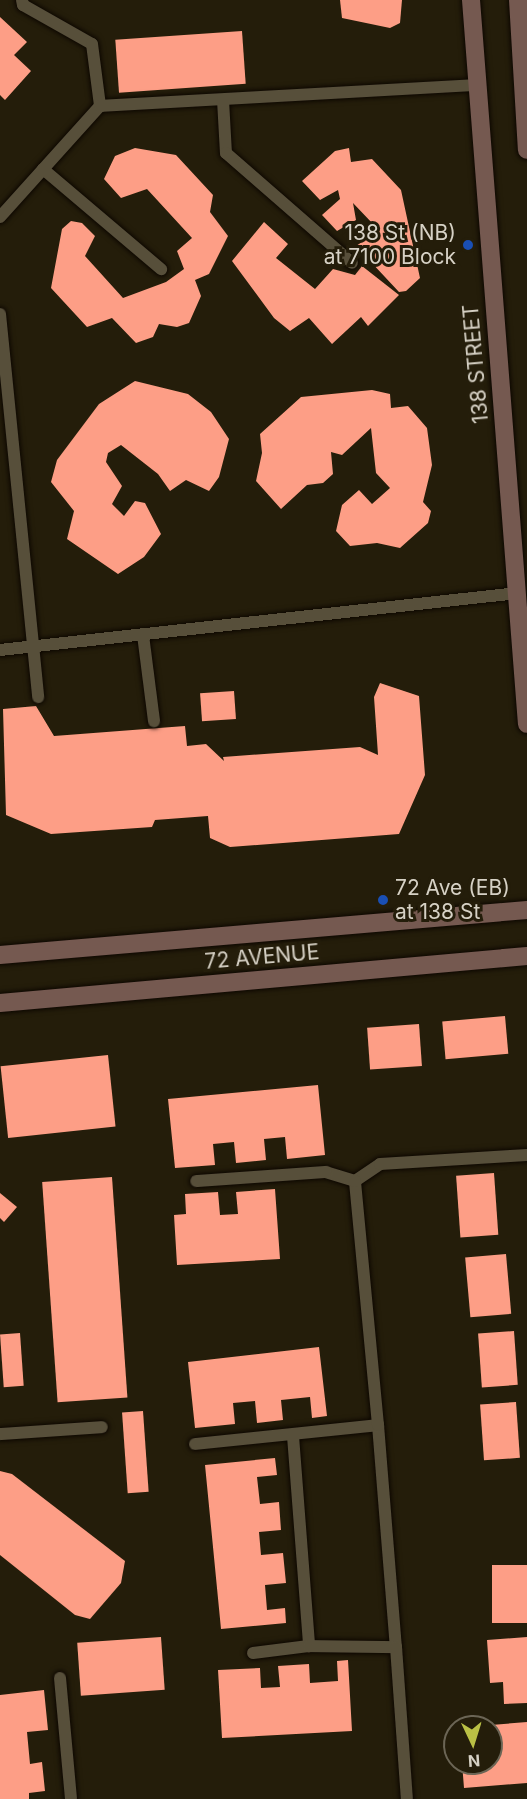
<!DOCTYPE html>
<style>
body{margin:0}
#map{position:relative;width:527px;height:1799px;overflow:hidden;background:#241d0a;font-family:Inter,sans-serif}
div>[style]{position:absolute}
.building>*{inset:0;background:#fd9e86;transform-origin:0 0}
.roads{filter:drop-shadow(0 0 2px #0d0700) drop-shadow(0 0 2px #0d0700)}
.lane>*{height:12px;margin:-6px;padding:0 6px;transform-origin:6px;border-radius:6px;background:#574f3a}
.secondary>*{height:18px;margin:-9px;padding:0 9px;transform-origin:9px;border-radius:9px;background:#755950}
.dots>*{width:16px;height:16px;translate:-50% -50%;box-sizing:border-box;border:3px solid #241d0a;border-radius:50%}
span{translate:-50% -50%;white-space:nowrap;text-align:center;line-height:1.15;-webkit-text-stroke:6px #241d0a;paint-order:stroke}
.poi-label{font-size:21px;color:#d6d1c5}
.right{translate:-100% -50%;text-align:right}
.left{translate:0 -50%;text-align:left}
.street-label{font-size:21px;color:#d6d1c5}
.north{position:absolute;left:443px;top:1715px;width:60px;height:60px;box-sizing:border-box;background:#241d0a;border:2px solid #6b6555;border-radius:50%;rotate:176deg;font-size:16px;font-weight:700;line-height:24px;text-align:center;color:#d6d1c5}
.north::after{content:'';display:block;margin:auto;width:21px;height:27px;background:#bac045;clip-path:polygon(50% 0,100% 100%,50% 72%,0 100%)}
</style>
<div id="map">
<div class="building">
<i style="clip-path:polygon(340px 0,402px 0,400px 23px,390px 28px,342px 18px)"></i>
<i style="clip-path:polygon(0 17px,27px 42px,14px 55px,31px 71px,5px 100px,0 95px)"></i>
<i style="left:242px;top:31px;width:53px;height:127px;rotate:86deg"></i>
<i style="clip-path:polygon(135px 148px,176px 155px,213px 195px,210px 212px,228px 236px,209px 274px,195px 280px,201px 296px,189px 323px,177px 327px,159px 324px,153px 337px,136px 343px,112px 318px,87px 327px,51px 288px,62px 229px,71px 221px,82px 223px,95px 236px,85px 256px,123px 298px,166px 282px,184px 269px,177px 251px,192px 238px,147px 189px,121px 198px,104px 179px,115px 156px)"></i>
<i style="clip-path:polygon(349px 148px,351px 162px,372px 159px,401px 190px,420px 278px,406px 291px,399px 292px,356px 246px,374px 234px,373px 224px,353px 203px,356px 220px,337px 231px,322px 215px,340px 199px,338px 190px,320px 200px,302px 181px,335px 151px)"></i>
<i style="clip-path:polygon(264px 222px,288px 244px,276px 258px,315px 289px,333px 269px,355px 275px,362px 266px,399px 295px,368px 326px,361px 317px,332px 344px,309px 318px,290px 331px,274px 318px,232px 261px)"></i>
<i style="clip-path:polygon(135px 381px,188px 394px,211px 412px,229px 439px,219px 477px,209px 491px,186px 480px,170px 491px,158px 474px,121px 445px,108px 453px,106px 462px,122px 486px,112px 504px,124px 516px,135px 501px,145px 503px,161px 534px,144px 557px,118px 574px,67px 539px,74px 511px,51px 482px,57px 460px,99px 404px)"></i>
<i style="clip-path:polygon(372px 390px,390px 394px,391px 408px,408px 406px,427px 428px,432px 465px,423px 502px,431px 511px,428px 523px,400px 548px,377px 543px,350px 546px,336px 531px,342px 505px,359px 490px,372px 504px,390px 488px,376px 473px,371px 428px,342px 455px,331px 452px,333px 474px,323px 483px,307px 485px,281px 509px,256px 481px,262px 453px,260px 434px,301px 397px)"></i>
<i style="clip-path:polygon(380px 683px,419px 696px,425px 775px,399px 834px,230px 847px,210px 838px,208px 816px,155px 820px,152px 827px,51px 834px,6px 815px,3px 709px,36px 706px,54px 736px,185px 726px,187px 746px,206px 744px,224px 761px,223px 757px,360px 747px,378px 755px,374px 697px)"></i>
<i style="left:234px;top:691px;width:28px;height:34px;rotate:86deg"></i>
<i style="left:505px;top:1016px;width:38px;height:63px;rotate:85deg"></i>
<i style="left:419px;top:1024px;width:42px;height:52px;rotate:86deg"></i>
<i style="left:108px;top:1055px;width:72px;height:108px;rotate:84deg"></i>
<i style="clip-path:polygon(318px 1085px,325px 1155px,287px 1159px,285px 1137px,264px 1139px,266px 1160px,236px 1163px,234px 1142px,213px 1144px,215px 1165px,175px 1168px,168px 1099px)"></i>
<i style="left:494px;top:1173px;width:62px;height:38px;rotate:86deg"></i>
<i style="left:112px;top:1177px;width:221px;height:70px;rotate:86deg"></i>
<i style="clip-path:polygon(275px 1189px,280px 1259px,177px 1265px,174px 1215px,186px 1214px,185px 1194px,218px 1192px,220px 1215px,238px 1214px,236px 1192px)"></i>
<i style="clip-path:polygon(0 1193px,17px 1207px,4px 1222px,0 1218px)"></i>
<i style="left:506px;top:1254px;width:60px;height:41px;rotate:85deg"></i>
<i style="left:514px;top:1331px;width:54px;height:36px;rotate:86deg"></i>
<i style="left:20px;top:1333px;width:53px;height:20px;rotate:86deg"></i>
<i style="clip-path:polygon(319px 1347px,327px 1416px,312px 1418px,310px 1397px,281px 1400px,283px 1420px,257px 1423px,255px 1401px,233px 1403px,235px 1424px,195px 1428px,188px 1362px)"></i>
<i style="left:516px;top:1402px;width:56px;height:36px;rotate:86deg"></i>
<i style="left:143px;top:1411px;width:81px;height:21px;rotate:86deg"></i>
<i style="clip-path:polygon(275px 1458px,277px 1475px,257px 1477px,260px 1504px,279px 1502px,281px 1530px,259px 1532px,261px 1555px,283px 1553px,286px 1583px,265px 1585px,267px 1610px,285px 1608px,286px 1623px,221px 1629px,205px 1465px)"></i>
<i style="clip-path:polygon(0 1471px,12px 1474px,125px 1561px,121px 1583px,90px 1619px,75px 1615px,0 1555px)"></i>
<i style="left:527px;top:1565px;width:58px;height:35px;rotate:90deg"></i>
<i style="left:161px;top:1637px;width:53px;height:84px;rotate:86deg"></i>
<i style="clip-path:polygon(527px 1637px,527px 1703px,504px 1704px,503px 1682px,490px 1683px,487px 1640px)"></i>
<i style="clip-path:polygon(348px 1660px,352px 1731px,222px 1738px,218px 1670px,260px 1668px,261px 1688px,280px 1687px,278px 1666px,309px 1664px,310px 1683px,338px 1681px,337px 1661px)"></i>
<i style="clip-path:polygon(44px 1690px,48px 1730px,27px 1732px,30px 1764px,42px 1762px,45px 1791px,29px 1793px,29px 1799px,0 1799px,0 1695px)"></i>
<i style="clip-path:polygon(527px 1722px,527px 1783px,464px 1788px,462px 1763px,491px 1763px,491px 1725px)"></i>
</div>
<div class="roads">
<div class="lane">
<i style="left:22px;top:0;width:5px;rotate:79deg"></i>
<i style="left:23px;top:5px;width:79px;rotate:29.5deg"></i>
<i style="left:92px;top:44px;width:63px;rotate:82.6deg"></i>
<i style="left:223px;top:100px;width:53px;rotate:86.8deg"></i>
<i style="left:226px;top:153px;width:167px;rotate:41.1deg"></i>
<i style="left:43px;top:169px;width:155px;rotate:40.3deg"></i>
<i style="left:0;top:217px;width:149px;rotate:-48deg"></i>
<i style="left:100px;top:106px;width:377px;rotate:-3.2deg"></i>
<i style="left:0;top:314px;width:385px;rotate:84.3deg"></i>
<i style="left:143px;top:635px;width:87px;rotate:82.7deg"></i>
<i style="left:0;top:650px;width:521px;rotate:-6.28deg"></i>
<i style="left:355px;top:1181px;width:30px;rotate:-34deg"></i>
<i style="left:380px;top:1164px;width:147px;rotate:-3.5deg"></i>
<i style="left:378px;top:1425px;width:223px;rotate:85.4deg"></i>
<i style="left:0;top:1434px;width:102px;rotate:-3.9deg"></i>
<i style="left:293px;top:1436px;width:211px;rotate:85.6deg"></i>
<i style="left:195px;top:1444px;width:184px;rotate:-5.9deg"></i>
<i style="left:378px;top:1425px;width:245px;rotate:-95.4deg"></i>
<i style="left:355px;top:1181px;width:30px;rotate:-163deg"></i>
<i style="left:326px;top:1172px;width:130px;rotate:176deg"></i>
<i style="left:253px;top:1653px;width:56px;rotate:-7.1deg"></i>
<i style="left:309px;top:1646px;width:87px;rotate:0.7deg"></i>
<i style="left:396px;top:1647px;width:152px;rotate:85.9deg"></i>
<i style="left:60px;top:1678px;width:121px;rotate:84.8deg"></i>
</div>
<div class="secondary">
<i style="left:471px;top:0;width:726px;rotate:85.58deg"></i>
<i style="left:518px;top:0;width:150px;rotate:86.6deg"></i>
<i style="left:0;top:955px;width:529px;rotate:-4.88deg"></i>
<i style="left:0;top:1003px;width:529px;rotate:-5.1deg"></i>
</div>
</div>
<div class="dots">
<i style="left:468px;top:245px;background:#1a4fb4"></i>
<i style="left:383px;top:900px;background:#1a4fb4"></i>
</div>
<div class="poi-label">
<span class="right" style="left:456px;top:245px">138 St (NB)<br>at 7100 Block</span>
<span class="left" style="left:395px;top:900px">72 Ave (EB)<br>at 138 St</span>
</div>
<div class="street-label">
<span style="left:476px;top:364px;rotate:-95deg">138 STREET</span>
<span style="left:262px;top:957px;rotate:-5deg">72 AVENUE</span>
</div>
<div class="north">N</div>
</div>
